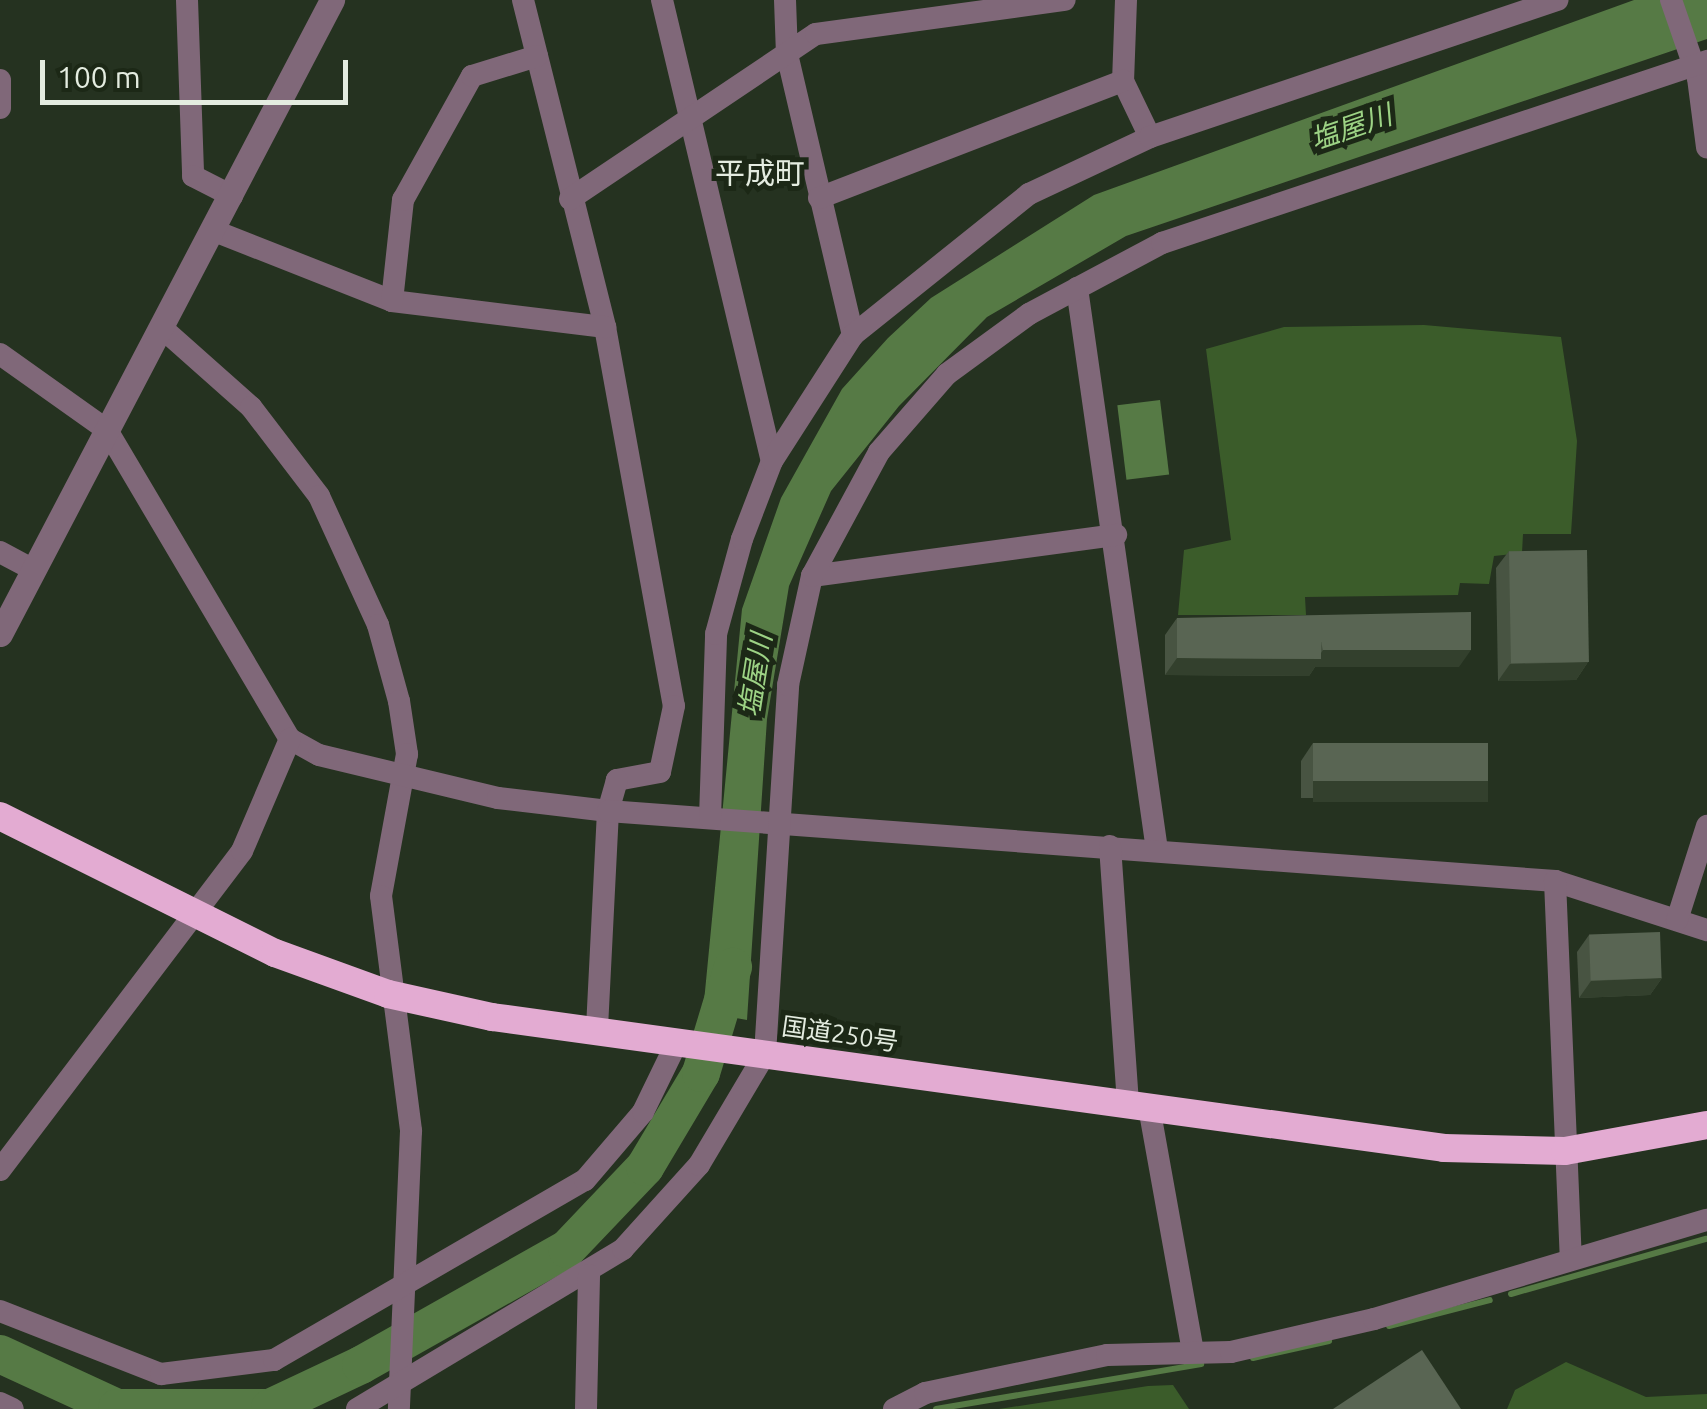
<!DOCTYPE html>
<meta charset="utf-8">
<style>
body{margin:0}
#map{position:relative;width:1707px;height:1409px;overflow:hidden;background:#253220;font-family:Ubuntu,"Noto Sans JP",sans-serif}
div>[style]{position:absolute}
.green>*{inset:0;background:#3b5c2a}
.water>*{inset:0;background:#567a45;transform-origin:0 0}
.stream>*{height:6px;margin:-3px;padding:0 3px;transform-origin:3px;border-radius:3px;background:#567a45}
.river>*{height:38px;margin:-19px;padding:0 19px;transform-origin:19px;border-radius:19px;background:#567a45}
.minor>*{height:22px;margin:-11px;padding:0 11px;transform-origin:11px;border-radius:11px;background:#806879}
.tertiary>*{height:25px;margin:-12.5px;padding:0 12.5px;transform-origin:12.5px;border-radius:12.5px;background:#806879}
.trunk>*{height:28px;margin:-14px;padding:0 14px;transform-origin:14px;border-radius:14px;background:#e3abd2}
.wall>*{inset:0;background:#485442}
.shaded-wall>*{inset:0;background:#33402d;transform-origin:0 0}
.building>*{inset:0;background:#596553;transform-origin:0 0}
span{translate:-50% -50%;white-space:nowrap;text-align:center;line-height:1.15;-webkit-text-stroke:10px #1c2816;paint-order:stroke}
.street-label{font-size:25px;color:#e4ece0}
.water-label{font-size:28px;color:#9dd385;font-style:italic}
.quarter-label{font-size:30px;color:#e4ece0}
.scale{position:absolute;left:40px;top:60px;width:308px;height:45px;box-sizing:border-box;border:5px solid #e4ece0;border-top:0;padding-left:12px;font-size:30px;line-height:35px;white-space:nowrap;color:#e4ece0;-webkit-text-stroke:8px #1c2816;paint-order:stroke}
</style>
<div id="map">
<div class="green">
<i style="clip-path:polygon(1424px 325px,1561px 337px,1577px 441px,1571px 534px,1523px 534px,1522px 553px,1494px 556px,1489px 584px,1460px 583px,1458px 595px,1305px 597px,1306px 615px,1178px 615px,1184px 550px,1231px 540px,1206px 349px,1284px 327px)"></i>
<i style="clip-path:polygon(1566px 1362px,1646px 1397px,1707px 1394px,1707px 1409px,1507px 1409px,1515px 1390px)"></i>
<i style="clip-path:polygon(1173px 1385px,1189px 1409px,999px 1409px,1148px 1386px)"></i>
</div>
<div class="water">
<i style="clip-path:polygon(1634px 0,1707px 0,1707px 39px,1126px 236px,987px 317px,899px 406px,831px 491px,789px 586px,767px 719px,747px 1020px,703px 1012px,742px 609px,781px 498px,842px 389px,888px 338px,931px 298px,1094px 195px)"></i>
<i style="left:1160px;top:400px;width:75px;height:43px;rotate:83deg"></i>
</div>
<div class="stream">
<i style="left:1511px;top:1294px;width:203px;rotate:-15.8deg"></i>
<i style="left:1389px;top:1326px;width:104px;rotate:-14.4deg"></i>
<i style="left:1253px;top:1358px;width:78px;rotate:-12.6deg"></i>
<i style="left:936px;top:1409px;width:269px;rotate:-9.6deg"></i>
</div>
<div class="river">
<i style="left:0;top:1354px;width:129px;rotate:24.8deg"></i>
<i style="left:117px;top:1408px;width:153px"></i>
<i style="left:270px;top:1408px;width:101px;rotate:-25.3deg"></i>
<i style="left:361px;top:1365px;width:236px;rotate:-29.4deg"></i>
<i style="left:567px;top:1249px;width:113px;rotate:-46.4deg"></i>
<i style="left:645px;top:1167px;width:109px;rotate:-59.2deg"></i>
<i style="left:701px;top:1073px;width:111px;rotate:-73.2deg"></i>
</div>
<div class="minor">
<i style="left:187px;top:0;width:176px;rotate:88deg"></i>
<i style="left:193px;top:176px;width:44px;rotate:27.1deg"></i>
<i style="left:523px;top:0;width:337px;rotate:75.9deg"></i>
<i style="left:605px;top:327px;width:385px;rotate:79.7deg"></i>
<i style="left:674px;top:706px;width:67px;rotate:102deg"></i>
<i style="left:660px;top:772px;width:44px;rotate:169.5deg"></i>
<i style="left:617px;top:780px;width:32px;rotate:106deg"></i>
<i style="left:608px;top:811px;width:220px;rotate:92.9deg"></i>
<i style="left:662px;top:0;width:474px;rotate:76.6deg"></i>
<i style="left:785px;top:0;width:54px;rotate:87.9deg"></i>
<i style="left:787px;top:54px;width:289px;rotate:76.8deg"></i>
<i style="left:1126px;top:0;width:81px;rotate:92.1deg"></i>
<i style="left:1123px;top:81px;width:62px;rotate:64.3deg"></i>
<i style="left:1671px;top:0;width:83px;rotate:70.9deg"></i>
<i style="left:1698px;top:78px;width:70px;rotate:82.6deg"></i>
<i style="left:0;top:80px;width:28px;rotate:90deg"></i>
<i style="left:819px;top:198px;width:326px;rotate:-21.1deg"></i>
<i style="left:570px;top:199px;width:296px;rotate:-33.9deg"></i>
<i style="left:816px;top:34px;width:251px;rotate:-7.8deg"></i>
<i style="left:212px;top:230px;width:193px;rotate:21.5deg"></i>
<i style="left:392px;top:301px;width:215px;rotate:7deg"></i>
<i style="left:1077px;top:288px;width:568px;rotate:81.9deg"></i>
<i style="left:392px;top:301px;width:102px;rotate:-83.8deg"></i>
<i style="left:403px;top:200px;width:142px;rotate:-60.9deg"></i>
<i style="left:472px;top:76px;width:68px;rotate:-17.1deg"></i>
<i style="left:162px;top:328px;width:119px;rotate:41.6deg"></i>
<i style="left:251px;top:407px;width:112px;rotate:52.6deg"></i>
<i style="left:319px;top:496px;width:142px;rotate:65.4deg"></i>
<i style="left:378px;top:625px;width:79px;rotate:74.6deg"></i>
<i style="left:399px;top:701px;width:54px;rotate:81.4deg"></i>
<i style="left:407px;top:754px;width:144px;rotate:100.4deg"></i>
<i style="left:381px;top:896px;width:237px;rotate:82.7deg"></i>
<i style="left:411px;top:1131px;width:278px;rotate:92.5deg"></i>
<i style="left:0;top:354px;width:131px;rotate:35.4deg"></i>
<i style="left:107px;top:430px;width:359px;rotate:59.4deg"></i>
<i style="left:290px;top:739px;width:33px;rotate:29deg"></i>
<i style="left:319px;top:755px;width:184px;rotate:13.5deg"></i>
<i style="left:498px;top:798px;width:111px;rotate:6.7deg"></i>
<i style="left:608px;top:811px;width:950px;rotate:4.23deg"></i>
<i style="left:1555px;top:881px;width:160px;rotate:17.9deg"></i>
<i style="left:0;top:552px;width:38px;rotate:28deg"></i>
<i style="left:812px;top:576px;width:307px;rotate:-7.7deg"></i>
<i style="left:710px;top:818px;width:184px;rotate:-88.1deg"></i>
<i style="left:716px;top:634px;width:98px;rotate:-74.7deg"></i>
<i style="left:742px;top:539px;width:84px;rotate:-69deg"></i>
<i style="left:772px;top:461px;width:150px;rotate:-57.3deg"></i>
<i style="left:853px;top:335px;width:226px;rotate:-38.7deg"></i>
<i style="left:1029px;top:194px;width:134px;rotate:-25.2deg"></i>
<i style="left:1150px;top:137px;width:430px;rotate:-18.6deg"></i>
<i style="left:1110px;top:846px;width:260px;rotate:86deg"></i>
<i style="left:1555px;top:881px;width:379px;rotate:87.6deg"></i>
<i style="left:1677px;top:920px;width:99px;rotate:-72.3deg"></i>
<i style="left:1149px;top:1107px;width:243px;rotate:79.8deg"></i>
<i style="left:0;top:1170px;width:400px;rotate:-52.8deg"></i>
<i style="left:242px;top:851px;width:122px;rotate:-66.8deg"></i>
<i style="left:0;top:1311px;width:173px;rotate:21.4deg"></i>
<i style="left:161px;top:1374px;width:114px;rotate:-7.1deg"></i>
<i style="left:274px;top:1360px;width:359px;rotate:-30.1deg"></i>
<i style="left:585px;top:1180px;width:89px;rotate:-49.5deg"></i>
<i style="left:643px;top:1112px;width:78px;rotate:-64.1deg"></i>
<i style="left:0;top:1403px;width:14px;rotate:25deg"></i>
<i style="left:357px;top:1409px;width:310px;rotate:-31deg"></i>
<i style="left:623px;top:1249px;width:113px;rotate:-47.9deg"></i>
<i style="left:699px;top:1165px;width:129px;rotate:-59.3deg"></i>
<i style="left:765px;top:1054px;width:370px;rotate:-86.4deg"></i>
<i style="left:788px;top:685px;width:112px;rotate:-77.6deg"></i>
<i style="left:812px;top:576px;width:141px;rotate:-61.6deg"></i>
<i style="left:879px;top:452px;width:103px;rotate:-48.9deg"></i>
<i style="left:947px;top:374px;width:102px;rotate:-36.2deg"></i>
<i style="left:1029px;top:314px;width:151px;rotate:-28.1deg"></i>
<i style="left:1162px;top:243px;width:575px;rotate:-18.47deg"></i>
<i style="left:586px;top:1409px;width:134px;rotate:-88.7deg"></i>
<i style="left:894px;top:1409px;width:35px;rotate:-27deg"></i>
<i style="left:925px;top:1393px;width:186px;rotate:-11.8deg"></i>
<i style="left:1107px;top:1355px;width:124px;rotate:-1.4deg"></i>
<i style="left:1231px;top:1352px;width:147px;rotate:-13deg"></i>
<i style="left:1374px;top:1319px;width:347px;rotate:-16.6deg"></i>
</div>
<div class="tertiary">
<i style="left:0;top:634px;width:716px;rotate:-62.36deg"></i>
</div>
<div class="trunk">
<i style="left:0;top:816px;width:307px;rotate:26.5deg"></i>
<i style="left:275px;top:953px;width:120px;rotate:19.9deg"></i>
<i style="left:388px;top:994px;width:107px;rotate:12.5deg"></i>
<i style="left:492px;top:1017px;width:961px;rotate:7.83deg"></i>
<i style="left:1444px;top:1148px;width:121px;rotate:1.4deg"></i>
<i style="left:1565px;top:1151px;width:144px;rotate:-10.4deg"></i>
</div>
<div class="wall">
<i style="clip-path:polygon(1509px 551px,1588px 662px,1576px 680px,1498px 681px,1496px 568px)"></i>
<i style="clip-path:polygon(1177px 618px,1459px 667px,1315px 667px,1309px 676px,1165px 675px,1165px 635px)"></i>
<i style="clip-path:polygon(1313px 743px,1488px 781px,1476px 798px,1301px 798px,1301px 761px)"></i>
<i style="clip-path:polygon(1589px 935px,1662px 978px,1650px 995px,1579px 998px,1577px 952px)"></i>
</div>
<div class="shaded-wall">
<i style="clip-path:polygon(1323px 650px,1471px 650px,1459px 667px,1315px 667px,1309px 676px,1165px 675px,1177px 658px,1317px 659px)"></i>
<i style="clip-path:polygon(1588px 662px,1576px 680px,1498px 681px,1510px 664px)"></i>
<i style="left:1313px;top:781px;width:175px;height:21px"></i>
<i style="clip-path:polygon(1662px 978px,1650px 995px,1579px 998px,1591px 981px)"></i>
</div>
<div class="building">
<i style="left:1587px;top:550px;width:112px;height:78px;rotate:89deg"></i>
<i style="clip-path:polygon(1471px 612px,1471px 650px,1323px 650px,1321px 642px,1321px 659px,1177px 658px,1177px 618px)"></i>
<i style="left:1313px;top:743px;width:175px;height:38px"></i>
<i style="left:1660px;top:932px;width:46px;height:71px;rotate:88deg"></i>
<i style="clip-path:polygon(1422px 1350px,1461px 1409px,1333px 1409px)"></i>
</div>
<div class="street-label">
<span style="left:840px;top:1034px;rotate:8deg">国道250号</span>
</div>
<div class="water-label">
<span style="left:1351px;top:127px;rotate:-19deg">塩屋川</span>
<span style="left:755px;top:675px;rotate:-81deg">塩屋川</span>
</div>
<div class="quarter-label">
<span style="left:760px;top:173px">平成町</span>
</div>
<div class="scale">100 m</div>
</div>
